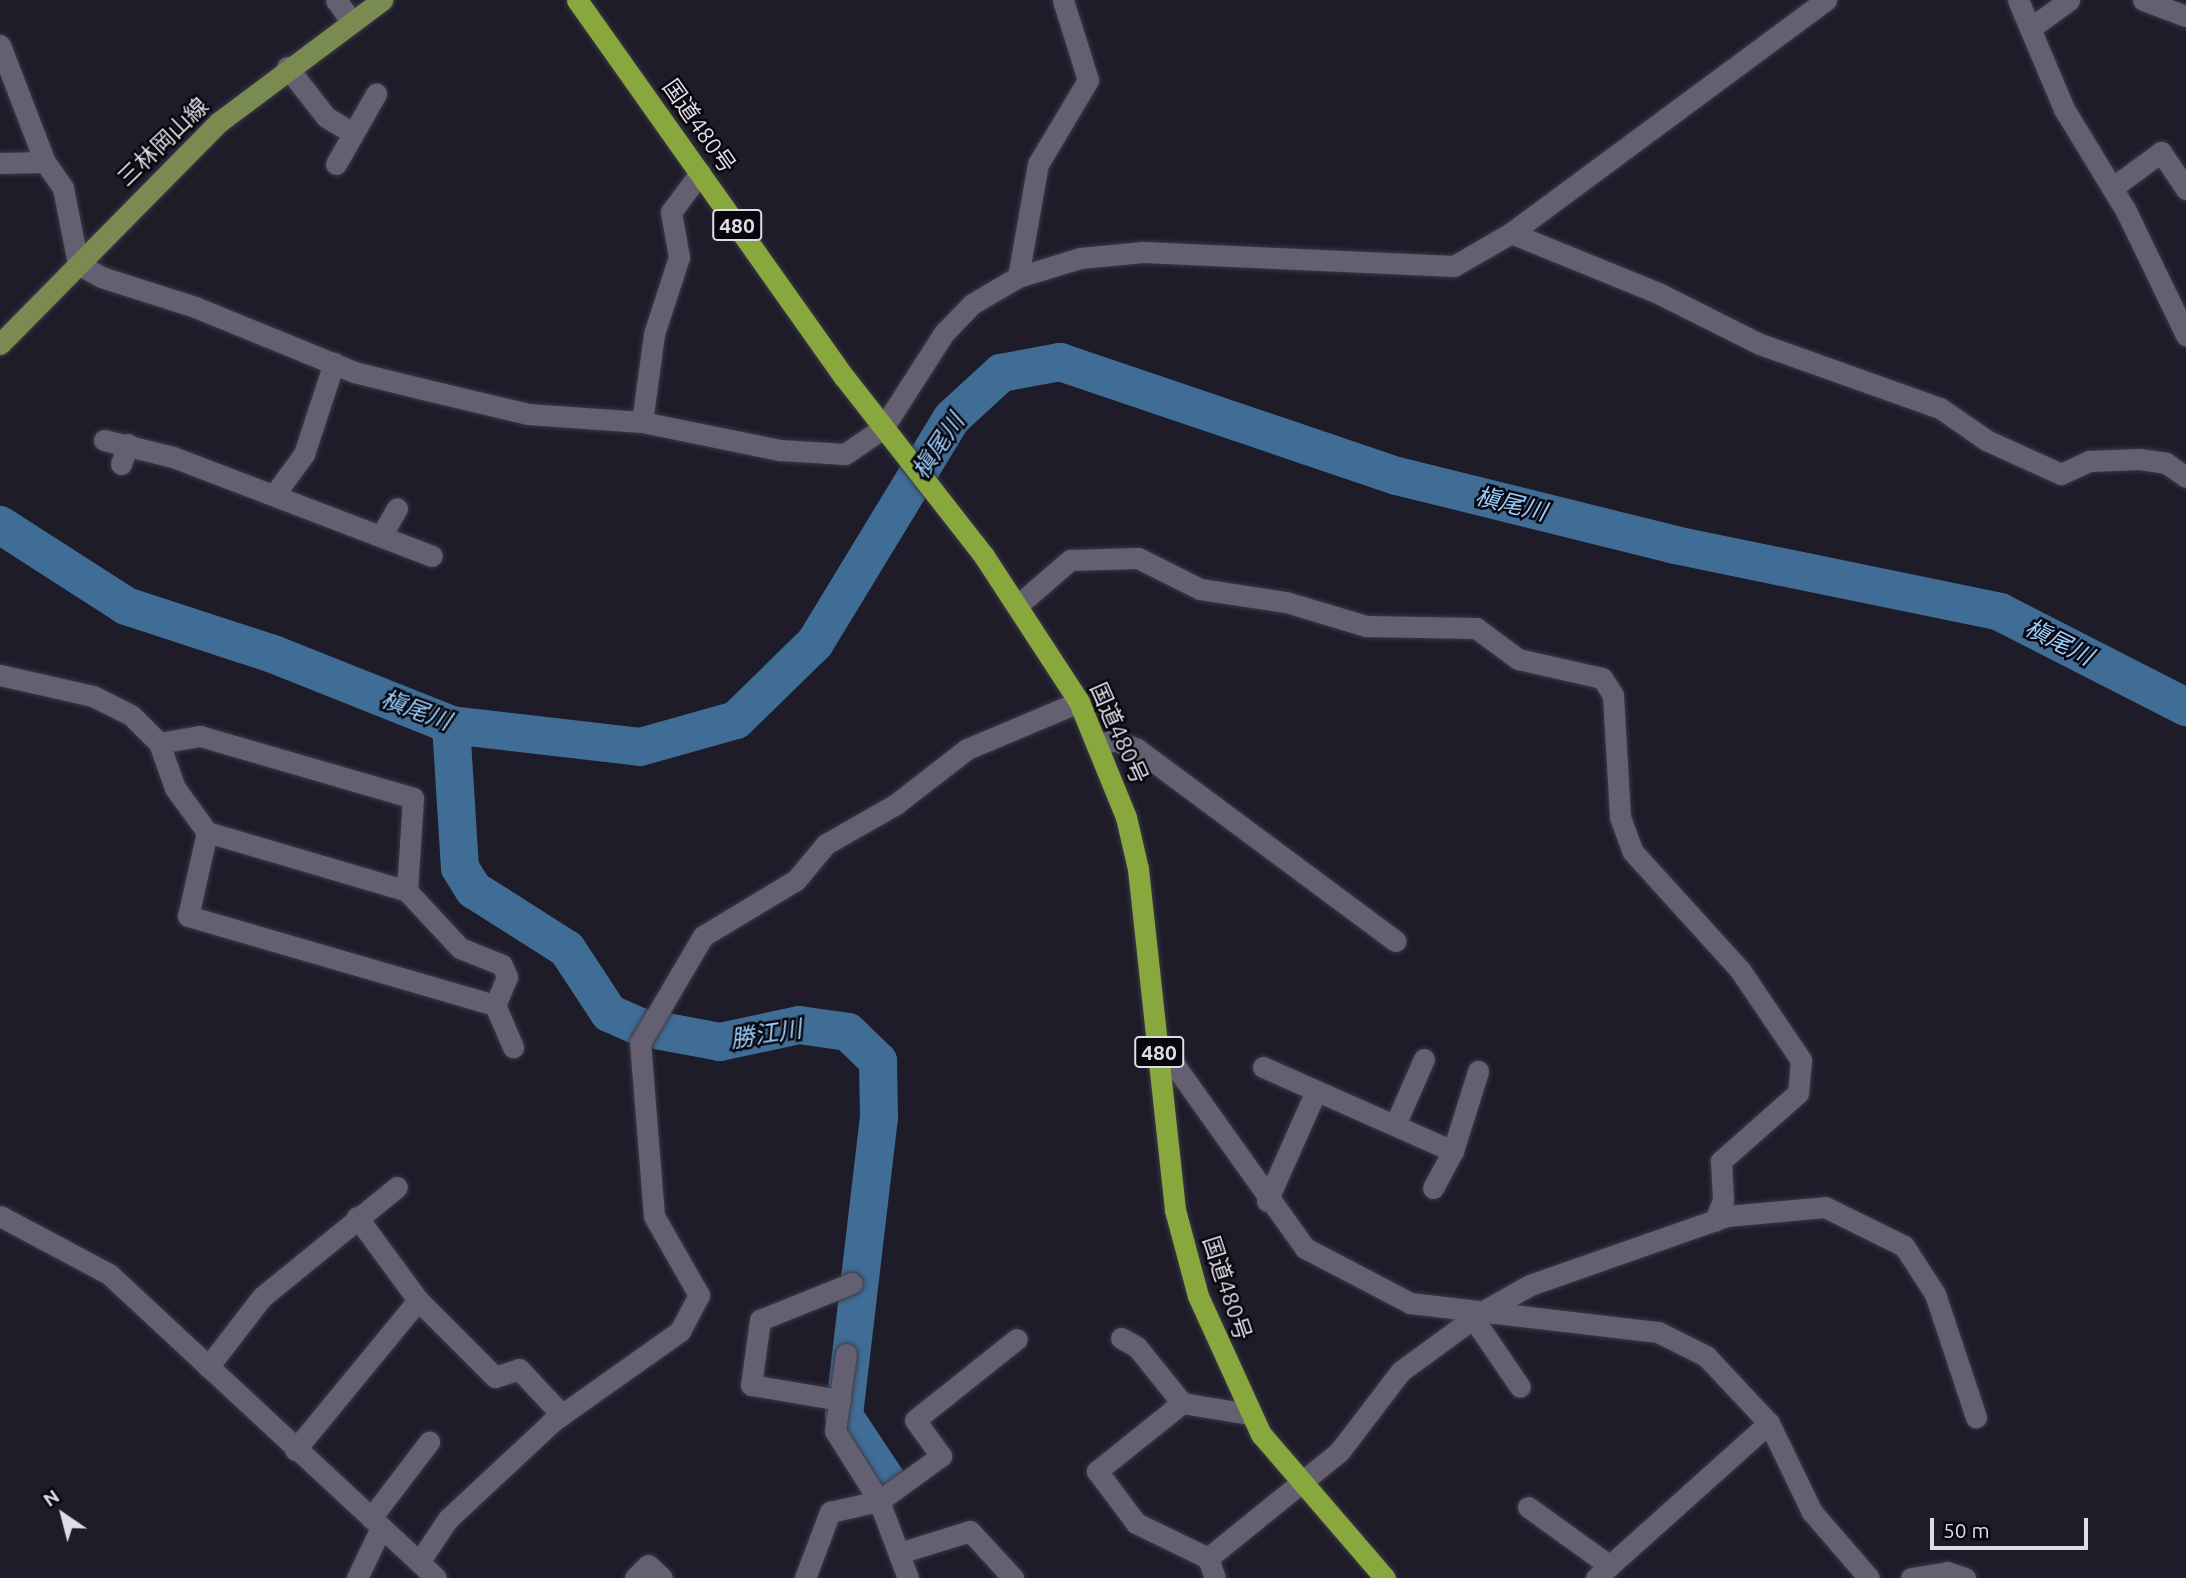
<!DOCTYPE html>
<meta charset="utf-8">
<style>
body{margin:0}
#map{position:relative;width:2186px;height:1578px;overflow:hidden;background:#1f1c2a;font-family:Ubuntu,"Noto Sans JP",sans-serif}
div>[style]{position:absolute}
.river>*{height:38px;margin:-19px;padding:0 19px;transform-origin:19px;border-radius:19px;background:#406d95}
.roads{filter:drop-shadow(0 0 2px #3c3945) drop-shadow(0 0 2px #3c3945)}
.minor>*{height:21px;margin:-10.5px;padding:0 10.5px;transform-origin:10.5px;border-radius:10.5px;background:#646071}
.major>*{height:21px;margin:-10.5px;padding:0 10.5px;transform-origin:10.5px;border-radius:10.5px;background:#7a8b52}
.highway>*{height:21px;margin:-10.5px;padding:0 10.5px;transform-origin:10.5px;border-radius:10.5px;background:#88a83e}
span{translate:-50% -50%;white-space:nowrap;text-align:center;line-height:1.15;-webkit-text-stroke:5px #09070d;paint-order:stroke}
.shield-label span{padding:2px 5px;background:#09070d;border:2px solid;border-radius:5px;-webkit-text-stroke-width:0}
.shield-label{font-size:21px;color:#dedce6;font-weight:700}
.street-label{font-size:23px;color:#dedce6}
.water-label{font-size:24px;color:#98ceff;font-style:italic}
.north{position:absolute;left:28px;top:1480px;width:70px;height:70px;-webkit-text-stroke:5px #09070d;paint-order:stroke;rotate:325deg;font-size:19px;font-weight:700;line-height:28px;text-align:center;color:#dedce6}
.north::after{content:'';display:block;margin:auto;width:24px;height:32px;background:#dedce6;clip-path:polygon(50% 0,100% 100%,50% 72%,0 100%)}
.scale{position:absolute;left:1930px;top:1518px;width:158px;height:32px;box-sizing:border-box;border:4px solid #dedce6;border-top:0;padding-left:9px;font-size:21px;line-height:24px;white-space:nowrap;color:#dedce6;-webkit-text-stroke:5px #09070d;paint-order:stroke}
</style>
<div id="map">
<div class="river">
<i style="left:0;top:525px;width:150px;rotate:32.7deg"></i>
<i style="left:126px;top:606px;width:155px;rotate:18.1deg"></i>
<i style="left:273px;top:654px;width:192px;rotate:21.7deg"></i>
<i style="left:451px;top:725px;width:190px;rotate:6.6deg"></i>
<i style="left:640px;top:747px;width:100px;rotate:-15.7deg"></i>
<i style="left:736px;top:720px;width:110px;rotate:-44.3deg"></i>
<i style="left:815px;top:643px;width:263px;rotate:-58.7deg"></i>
<i style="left:952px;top:418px;width:67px;rotate:-42.6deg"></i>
<i style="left:1001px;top:373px;width:60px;rotate:-10.6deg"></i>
<i style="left:1060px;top:362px;width:356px;rotate:18.7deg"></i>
<i style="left:1397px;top:476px;width:286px;rotate:13.9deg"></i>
<i style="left:1675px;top:545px;width:332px;rotate:11.6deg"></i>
<i style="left:2000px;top:612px;width:209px;rotate:27.1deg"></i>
<i style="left:451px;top:725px;width:143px;rotate:86.4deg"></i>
<i style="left:460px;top:868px;width:26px;rotate:58deg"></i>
<i style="left:474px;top:890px;width:110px;rotate:32.4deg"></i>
<i style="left:567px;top:949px;width:77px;rotate:56.7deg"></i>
<i style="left:609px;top:1013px;width:34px;rotate:24deg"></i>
<i style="left:640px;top:1027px;width:81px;rotate:10.6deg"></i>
<i style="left:720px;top:1042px;width:81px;rotate:-12.1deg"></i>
<i style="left:799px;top:1025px;width:49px;rotate:8.1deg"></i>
<i style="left:848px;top:1032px;width:42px;rotate:44deg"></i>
<i style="left:878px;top:1061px;width:56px;rotate:89deg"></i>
<i style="left:879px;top:1117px;width:301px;rotate:96.7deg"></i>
<i style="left:844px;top:1416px;width:78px;rotate:56.5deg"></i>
</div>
<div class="roads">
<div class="minor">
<i style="left:336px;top:0;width:26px;rotate:54deg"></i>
<i style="left:2018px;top:0;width:118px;rotate:67.1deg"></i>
<i style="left:2064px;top:109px;width:119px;rotate:58.7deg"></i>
<i style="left:2126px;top:211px;width:138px;rotate:64.2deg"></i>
<i style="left:2143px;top:0;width:46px;rotate:20.4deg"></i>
<i style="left:2032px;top:27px;width:46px;rotate:-36.1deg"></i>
<i style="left:0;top:45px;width:125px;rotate:69deg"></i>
<i style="left:45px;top:162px;width:32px;rotate:55deg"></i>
<i style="left:63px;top:188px;width:77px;rotate:78.8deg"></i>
<i style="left:78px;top:264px;width:26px;rotate:29deg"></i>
<i style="left:101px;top:277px;width:99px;rotate:17.7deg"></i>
<i style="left:195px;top:307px;width:172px;rotate:22.2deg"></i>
<i style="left:354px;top:372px;width:71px;rotate:13.8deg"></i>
<i style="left:423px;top:389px;width:108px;rotate:13.4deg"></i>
<i style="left:528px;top:414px;width:114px;rotate:4deg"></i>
<i style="left:642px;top:422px;width:141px;rotate:11.5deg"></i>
<i style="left:780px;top:450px;width:65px;rotate:3.5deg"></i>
<i style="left:845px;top:454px;width:46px;rotate:-34.4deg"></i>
<i style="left:883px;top:428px;width:113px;rotate:-57.3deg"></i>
<i style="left:944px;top:333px;width:40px;rotate:-46deg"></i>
<i style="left:972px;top:304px;width:53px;rotate:-30.4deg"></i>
<i style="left:1018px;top:277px;width:65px;rotate:-17deg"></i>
<i style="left:1080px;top:258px;width:63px;rotate:-5.4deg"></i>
<i style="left:1143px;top:252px;width:311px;rotate:2.6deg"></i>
<i style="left:1454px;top:266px;width:66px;rotate:-30.1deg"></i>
<i style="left:1511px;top:233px;width:392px;rotate:-36.5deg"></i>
<i style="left:287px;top:67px;width:63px;rotate:52deg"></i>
<i style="left:326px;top:117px;width:31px;rotate:31deg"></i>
<i style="left:0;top:163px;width:45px;rotate:-1.3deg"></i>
<i style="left:336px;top:164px;width:81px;rotate:-60.3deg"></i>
<i style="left:2112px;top:188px;width:61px;rotate:-36.3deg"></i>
<i style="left:2161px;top:152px;width:45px;rotate:56deg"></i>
<i style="left:1511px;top:233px;width:159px;rotate:22.2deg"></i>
<i style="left:1658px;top:293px;width:114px;rotate:26.6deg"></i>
<i style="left:1760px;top:344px;width:191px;rotate:19.6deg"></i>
<i style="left:1940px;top:408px;width:56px;rotate:34.8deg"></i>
<i style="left:1986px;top:440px;width:82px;rotate:24.4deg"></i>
<i style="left:2061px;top:474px;width:31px;rotate:-25deg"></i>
<i style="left:2089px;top:461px;width:50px;rotate:-2.3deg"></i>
<i style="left:2139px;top:459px;width:27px;rotate:8deg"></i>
<i style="left:2166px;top:463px;width:24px;rotate:35deg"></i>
<i style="left:1018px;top:277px;width:115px;rotate:-80deg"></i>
<i style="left:1038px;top:164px;width:98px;rotate:-59.2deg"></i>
<i style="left:1088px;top:80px;width:84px;rotate:-107.4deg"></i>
<i style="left:642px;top:422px;width:89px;rotate:-82.2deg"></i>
<i style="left:654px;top:334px;width:81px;rotate:-72deg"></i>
<i style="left:679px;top:257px;width:46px;rotate:-100.1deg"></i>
<i style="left:671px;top:212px;width:49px;rotate:-53.4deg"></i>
<i style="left:104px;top:440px;width:71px;rotate:13.8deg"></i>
<i style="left:173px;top:457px;width:277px;rotate:20.9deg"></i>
<i style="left:121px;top:464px;width:21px;rotate:-71deg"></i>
<i style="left:274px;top:495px;width:51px;rotate:-53.8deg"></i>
<i style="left:304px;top:454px;width:96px;rotate:-71.8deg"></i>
<i style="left:381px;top:536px;width:32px;rotate:-60deg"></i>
<i style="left:1018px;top:605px;width:69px;rotate:-40.9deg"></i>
<i style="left:1070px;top:560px;width:68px;rotate:-1.7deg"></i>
<i style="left:1138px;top:558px;width:69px;rotate:26.6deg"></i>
<i style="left:1200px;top:589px;width:87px;rotate:8.6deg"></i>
<i style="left:1286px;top:602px;width:84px;rotate:16.7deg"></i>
<i style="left:1366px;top:626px;width:110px;rotate:1deg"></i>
<i style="left:1476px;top:628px;width:52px;rotate:36.4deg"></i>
<i style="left:1518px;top:659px;width:86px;rotate:12.7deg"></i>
<i style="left:1602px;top:678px;width:20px;rotate:57deg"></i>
<i style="left:1613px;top:695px;width:122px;rotate:86.7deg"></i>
<i style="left:1620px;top:817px;width:37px;rotate:70deg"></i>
<i style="left:1633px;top:852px;width:159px;rotate:47.8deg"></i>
<i style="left:1740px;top:970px;width:109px;rotate:55.9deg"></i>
<i style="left:1801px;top:1060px;width:33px;rotate:95deg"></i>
<i style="left:1798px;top:1093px;width:103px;rotate:138.6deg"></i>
<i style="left:1721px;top:1161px;width:39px;rotate:87deg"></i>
<i style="left:1723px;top:1200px;width:22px;rotate:111deg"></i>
<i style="left:0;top:675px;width:95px;rotate:12.7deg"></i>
<i style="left:93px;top:696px;width:42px;rotate:26.6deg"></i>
<i style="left:131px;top:715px;width:40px;rotate:45deg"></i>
<i style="left:159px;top:743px;width:48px;rotate:70.4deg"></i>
<i style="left:175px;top:788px;width:54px;rotate:54deg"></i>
<i style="left:207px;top:832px;width:209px;rotate:16.4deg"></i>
<i style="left:159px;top:743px;width:42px;rotate:-9.7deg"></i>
<i style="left:200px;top:736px;width:222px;rotate:16.2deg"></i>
<i style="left:413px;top:798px;width:93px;rotate:93.7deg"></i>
<i style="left:407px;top:891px;width:78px;rotate:47.1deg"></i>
<i style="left:460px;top:948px;width:45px;rotate:22deg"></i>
<i style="left:502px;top:965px;width:13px;rotate:67deg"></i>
<i style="left:507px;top:977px;width:30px;rotate:113deg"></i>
<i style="left:495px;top:1005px;width:46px;rotate:66.8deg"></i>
<i style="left:1100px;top:744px;width:15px;rotate:-16deg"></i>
<i style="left:1114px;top:740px;width:25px;rotate:21deg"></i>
<i style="left:1137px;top:749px;width:322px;rotate:36.6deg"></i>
<i style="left:207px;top:832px;width:86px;rotate:102.7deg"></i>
<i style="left:188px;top:916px;width:320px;rotate:16.2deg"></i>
<i style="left:1158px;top:1042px;width:253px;rotate:54.5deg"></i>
<i style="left:1305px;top:1248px;width:119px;rotate:27.6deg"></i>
<i style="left:1410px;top:1303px;width:250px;rotate:6.7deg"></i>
<i style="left:1658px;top:1332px;width:54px;rotate:26.6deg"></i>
<i style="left:1706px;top:1356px;width:92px;rotate:46.8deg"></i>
<i style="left:1769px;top:1423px;width:99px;rotate:64.2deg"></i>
<i style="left:1812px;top:1512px;width:87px;rotate:49.2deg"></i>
<i style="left:1263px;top:1067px;width:208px;rotate:23.9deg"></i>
<i style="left:1395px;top:1125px;width:72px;rotate:-66.3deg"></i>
<i style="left:1433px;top:1188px;width:42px;rotate:-61.6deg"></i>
<i style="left:1453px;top:1151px;width:84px;rotate:-72.6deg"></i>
<i style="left:1267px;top:1201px;width:120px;rotate:-66deg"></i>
<i style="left:0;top:1216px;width:123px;rotate:28deg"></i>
<i style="left:109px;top:1274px;width:446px;rotate:42.9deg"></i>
<i style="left:357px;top:1217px;width:103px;rotate:53.7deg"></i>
<i style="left:418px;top:1300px;width:109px;rotate:45deg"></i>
<i style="left:495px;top:1377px;width:25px;rotate:-18deg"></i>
<i style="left:519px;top:1369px;width:63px;rotate:46.9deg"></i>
<i style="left:1473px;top:1318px;width:83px;rotate:55.7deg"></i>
<i style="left:1121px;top:1338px;width:18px;rotate:29deg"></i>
<i style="left:1137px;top:1347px;width:72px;rotate:51.2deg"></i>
<i style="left:1182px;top:1403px;width:68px;rotate:9.3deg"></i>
<i style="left:846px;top:1354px;width:78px;rotate:98.1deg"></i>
<i style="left:835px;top:1431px;width:83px;rotate:57.8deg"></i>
<i style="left:879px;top:1501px;width:82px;rotate:69.4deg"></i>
<i style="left:208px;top:1367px;width:88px;rotate:-52.4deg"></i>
<i style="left:262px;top:1297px;width:174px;rotate:-39.2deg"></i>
<i style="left:840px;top:1400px;width:90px;rotate:-170.4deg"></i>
<i style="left:751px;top:1385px;width:66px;rotate:-82.1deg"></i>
<i style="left:760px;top:1320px;width:99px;rotate:-21.9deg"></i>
<i style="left:1182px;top:1403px;width:109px;rotate:141.3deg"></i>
<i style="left:1097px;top:1471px;width:65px;rotate:53.1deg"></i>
<i style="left:1136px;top:1523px;width:80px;rotate:25.9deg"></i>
<i style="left:1208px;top:1558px;width:21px;rotate:71deg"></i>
<i style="left:295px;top:1450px;width:194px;rotate:-50.6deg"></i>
<i style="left:1528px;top:1507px;width:101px;rotate:35.7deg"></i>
<i style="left:371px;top:1518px;width:96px;rotate:-52.7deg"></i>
<i style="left:899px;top:1553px;width:74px;rotate:-17.2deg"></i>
<i style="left:970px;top:1531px;width:64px;rotate:47.5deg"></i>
<i style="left:1208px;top:1558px;width:169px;rotate:-39deg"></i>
<i style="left:1339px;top:1452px;width:102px;rotate:-52.6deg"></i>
<i style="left:1401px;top:1371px;width:100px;rotate:-36.1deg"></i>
<i style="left:1482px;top:1312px;width:55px;rotate:-29.4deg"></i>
<i style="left:1530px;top:1285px;width:209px;rotate:-19.3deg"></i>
<i style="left:1727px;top:1216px;width:98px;rotate:-5.2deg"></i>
<i style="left:1825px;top:1207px;width:88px;rotate:26.3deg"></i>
<i style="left:1904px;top:1246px;width:57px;rotate:57.1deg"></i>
<i style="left:1935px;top:1294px;width:130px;rotate:71.6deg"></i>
<i style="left:419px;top:1562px;width:52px;rotate:-56deg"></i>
<i style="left:448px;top:1519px;width:144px;rotate:-43deg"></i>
<i style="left:553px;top:1421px;width:156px;rotate:-35.3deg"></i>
<i style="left:680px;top:1331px;width:41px;rotate:-62.2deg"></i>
<i style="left:699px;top:1295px;width:91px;rotate:-119.7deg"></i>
<i style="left:654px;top:1216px;width:174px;rotate:-94.6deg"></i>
<i style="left:640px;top:1043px;width:124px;rotate:-59.5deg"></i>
<i style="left:703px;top:936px;width:109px;rotate:-31.1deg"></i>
<i style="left:796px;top:880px;width:47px;rotate:-50.2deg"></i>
<i style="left:826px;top:844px;width:81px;rotate:-29.7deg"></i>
<i style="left:896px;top:804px;width:90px;rotate:-37.8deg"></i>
<i style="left:967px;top:749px;width:121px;rotate:-22.8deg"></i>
<i style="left:357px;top:1578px;width:55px;rotate:-64.4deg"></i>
<i style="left:635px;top:1578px;width:18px;rotate:-45deg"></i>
<i style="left:648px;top:1565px;width:19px;rotate:43deg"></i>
<i style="left:805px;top:1578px;width:71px;rotate:-69.3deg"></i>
<i style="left:830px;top:1512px;width:50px;rotate:-12.7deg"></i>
<i style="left:879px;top:1501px;width:77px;rotate:-36deg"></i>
<i style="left:941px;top:1456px;width:44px;rotate:-125.8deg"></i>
<i style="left:915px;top:1420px;width:130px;rotate:-38.5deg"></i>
<i style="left:1596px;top:1578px;width:232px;rotate:-41.9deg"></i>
<i style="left:1911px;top:1578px;width:36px;rotate:-9deg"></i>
<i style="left:1947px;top:1572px;width:19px;rotate:18deg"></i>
</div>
<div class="major">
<i style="left:0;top:344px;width:312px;rotate:-45.4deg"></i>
<i style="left:219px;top:122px;width:204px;rotate:-36.8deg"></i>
</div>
<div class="highway">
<i style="left:577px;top:0;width:463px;rotate:54.7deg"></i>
<i style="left:845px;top:378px;width:226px;rotate:52deg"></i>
<i style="left:984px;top:556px;width:174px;rotate:56.9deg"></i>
<i style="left:1079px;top:702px;width:124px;rotate:67.8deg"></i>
<i style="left:1126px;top:817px;width:53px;rotate:77deg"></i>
<i style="left:1138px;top:869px;width:343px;rotate:83.8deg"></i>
<i style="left:1175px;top:1210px;width:89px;rotate:75deg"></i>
<i style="left:1198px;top:1296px;width:152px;rotate:65.5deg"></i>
<i style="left:1261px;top:1434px;width:190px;rotate:49.3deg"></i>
</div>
</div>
<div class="shield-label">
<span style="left:737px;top:225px">480</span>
<span style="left:1159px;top:1052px">480</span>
</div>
<div class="street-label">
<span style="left:699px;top:126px;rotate:55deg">国道480号</span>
<span style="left:163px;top:142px;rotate:-44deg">三林岡山線</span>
<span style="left:1119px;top:733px;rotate:66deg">国道480号</span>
<span style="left:1227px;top:1288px;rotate:72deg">国道480号</span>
</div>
<div class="water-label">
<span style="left:938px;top:446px;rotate:-56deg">槇尾川</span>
<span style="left:1511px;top:504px;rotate:14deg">槇尾川</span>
<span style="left:2059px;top:642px;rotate:27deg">槇尾川</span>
<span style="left:416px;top:710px;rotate:20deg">槇尾川</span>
<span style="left:766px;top:1034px;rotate:-9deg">勝江川</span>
</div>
<div class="north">N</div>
<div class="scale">50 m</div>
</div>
